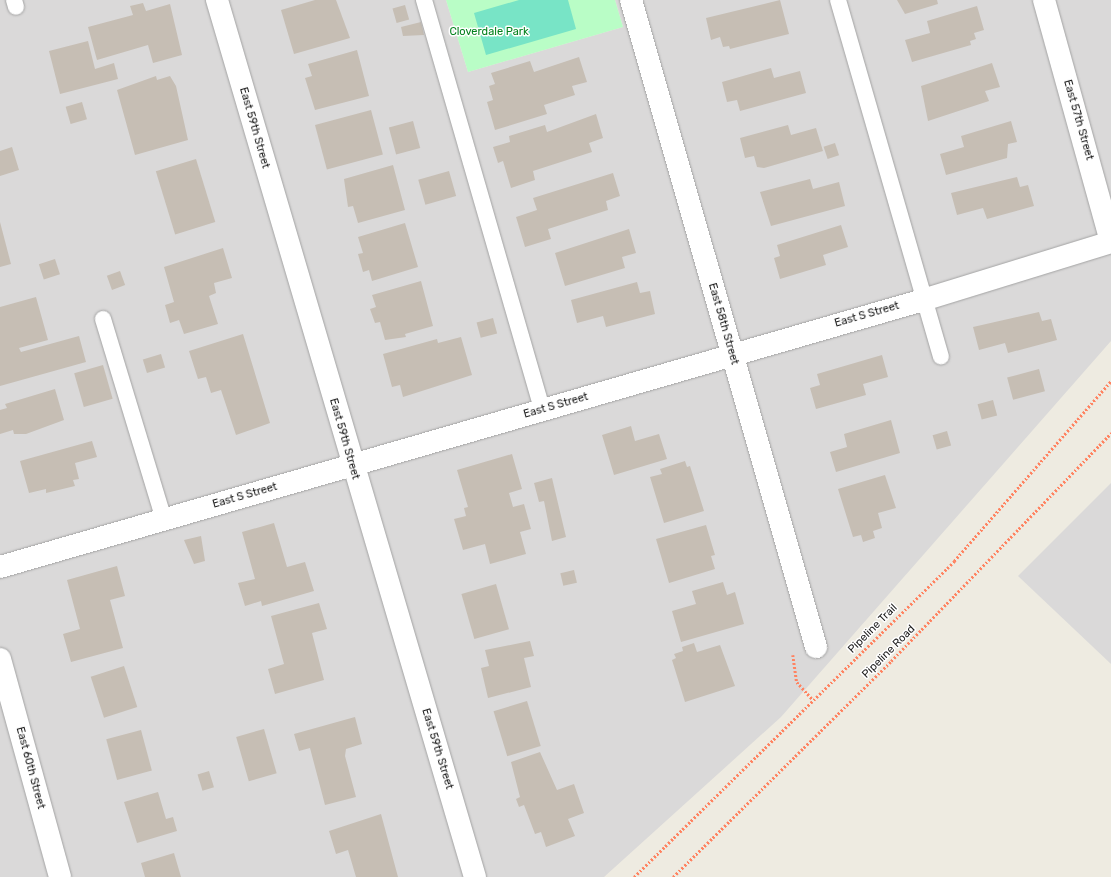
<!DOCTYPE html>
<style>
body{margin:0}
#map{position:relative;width:1111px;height:877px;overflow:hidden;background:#eeebe1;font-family:Rubik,sans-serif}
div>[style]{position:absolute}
.residential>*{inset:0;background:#dad9d9}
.park>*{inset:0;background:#b9fdc6}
.pitch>*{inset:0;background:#78e4c6}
.building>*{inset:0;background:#c6beb4;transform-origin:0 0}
.path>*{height:2.5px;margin-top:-1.25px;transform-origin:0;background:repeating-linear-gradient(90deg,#ff8361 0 2px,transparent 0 4px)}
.roads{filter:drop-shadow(0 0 1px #a3a3a3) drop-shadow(0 0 1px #a3a3a3)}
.lane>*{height:16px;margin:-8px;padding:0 8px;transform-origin:8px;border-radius:8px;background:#fff}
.street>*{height:22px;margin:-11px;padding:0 11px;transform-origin:11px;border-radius:11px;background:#fff}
span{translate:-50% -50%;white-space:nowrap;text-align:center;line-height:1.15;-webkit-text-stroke:3px #fff;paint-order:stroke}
.park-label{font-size:11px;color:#03811c}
.street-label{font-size:11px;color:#1c1c1c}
</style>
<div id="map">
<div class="residential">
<i style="clip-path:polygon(0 0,446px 0,468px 72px,623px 27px,615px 0,1111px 0,1111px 341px,781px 717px,604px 877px,0 877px)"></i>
<i style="clip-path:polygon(1111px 483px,1111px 664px,1018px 576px)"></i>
</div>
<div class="park">
<i style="clip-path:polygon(446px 0,615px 0,623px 27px,468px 72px)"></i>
</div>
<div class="pitch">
<i style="clip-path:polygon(519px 0,568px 0,576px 29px,486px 55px,474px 13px)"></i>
</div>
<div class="building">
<i style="clip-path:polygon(315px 0,336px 0,350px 38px,294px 54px,281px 10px)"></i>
<i style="clip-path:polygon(780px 0,789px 34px,730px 49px,729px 46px,723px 47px,720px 37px,711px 40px,706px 18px)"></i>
<i style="clip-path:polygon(897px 0,937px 0,938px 4px,905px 14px)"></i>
<i style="clip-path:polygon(143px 3px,146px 11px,170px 4px,182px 55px,153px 63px,148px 45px,97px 60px,88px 27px,133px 15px,130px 6px)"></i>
<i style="left:405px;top:5px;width:15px;height:13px;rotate:74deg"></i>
<i style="clip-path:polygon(977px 6px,984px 30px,974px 33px,976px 39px,970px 41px,971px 45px,912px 62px,905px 40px,930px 33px,927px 21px)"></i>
<i style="clip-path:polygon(421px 22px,424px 35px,403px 36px,401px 27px)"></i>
<i style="clip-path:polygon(88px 41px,95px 69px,114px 63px,118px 79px,60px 94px,49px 51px)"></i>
<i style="clip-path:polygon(357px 50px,369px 96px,315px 110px,305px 78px,312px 76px,308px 64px)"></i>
<i style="clip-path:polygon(579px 57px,587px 82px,572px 86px,575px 95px,544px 105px,547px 114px,495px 130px,487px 102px,493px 100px,489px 86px,495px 84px,491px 73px,530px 61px,534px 72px)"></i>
<i style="clip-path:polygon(992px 63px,1000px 87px,985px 91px,989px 101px,928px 121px,921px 86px)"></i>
<i style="clip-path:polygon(771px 68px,774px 78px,800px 71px,806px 93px,740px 111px,737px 100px,727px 102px,722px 82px)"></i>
<i style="clip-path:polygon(156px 76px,157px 80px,170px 76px,176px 86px,188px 140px,135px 155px,117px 90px)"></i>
<i style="left:82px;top:102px;width:18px;height:17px;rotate:74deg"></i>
<i style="left:371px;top:110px;width:46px;height:58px;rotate:75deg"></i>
<i style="clip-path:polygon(596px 114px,603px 138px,589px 143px,592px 152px,533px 171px,535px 180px,511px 188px,503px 161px,498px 163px,493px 147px,510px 142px,509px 136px,545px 125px,547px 132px)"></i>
<i style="left:413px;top:121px;width:28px;height:25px;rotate:75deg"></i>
<i style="clip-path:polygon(1011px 121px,1017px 142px,1008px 144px,1007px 158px,946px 175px,940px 154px,964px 147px,961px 136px)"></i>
<i style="clip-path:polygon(788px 125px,791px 135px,816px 128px,823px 151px,764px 168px,757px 167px,754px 156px,745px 158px,740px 138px)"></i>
<i style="left:835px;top:143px;width:13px;height:12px;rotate:72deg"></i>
<i style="clip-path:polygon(12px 147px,19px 170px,0 176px,0 151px)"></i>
<i style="left:196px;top:159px;width:66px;height:42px;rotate:73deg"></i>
<i style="clip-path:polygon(393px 165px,405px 210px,358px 223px,353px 206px,348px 207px,344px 179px)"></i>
<i style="left:449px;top:171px;width:26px;height:32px;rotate:74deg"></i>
<i style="clip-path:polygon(613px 173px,620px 196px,606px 201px,608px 210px,548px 229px,551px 239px,525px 247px,516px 217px,537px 210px,533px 198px)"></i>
<i style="clip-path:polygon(1017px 177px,1020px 187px,1028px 185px,1034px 206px,987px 219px,983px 208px,957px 215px,951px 193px)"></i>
<i style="clip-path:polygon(810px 179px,813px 189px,839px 182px,845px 206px,771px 226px,760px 192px)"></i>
<i style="clip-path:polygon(0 222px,11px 264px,0 267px)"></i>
<i style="clip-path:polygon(405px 223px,418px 267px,372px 281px,369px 270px,363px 272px,358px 254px,363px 253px,358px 237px)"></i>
<i style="clip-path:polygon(841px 225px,848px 247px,823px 255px,826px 265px,780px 279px,774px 258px,780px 256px,777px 245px)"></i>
<i style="clip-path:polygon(629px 229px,636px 253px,622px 257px,625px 268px,565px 286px,555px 253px)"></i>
<i style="clip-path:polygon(223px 248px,232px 278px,214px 283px,216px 293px,209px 296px,218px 324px,184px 334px,179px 320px,170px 323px,165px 305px,174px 302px,164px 267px)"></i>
<i style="left:55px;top:259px;width:16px;height:17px;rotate:72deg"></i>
<i style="left:120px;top:271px;width:15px;height:14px;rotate:70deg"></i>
<i style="clip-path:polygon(421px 281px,433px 326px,405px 334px,406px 337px,385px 340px,380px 322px,375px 323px,370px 309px,376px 307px,372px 295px)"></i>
<i style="clip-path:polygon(637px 282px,640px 293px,650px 291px,655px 314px,606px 327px,603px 316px,577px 323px,571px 300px)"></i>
<i style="clip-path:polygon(36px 297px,48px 340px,19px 348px,21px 352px,79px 336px,86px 362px,0 386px,0 307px)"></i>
<i style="clip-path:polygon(1039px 312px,1042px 321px,1051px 319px,1057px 340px,1008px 353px,1005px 343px,979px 350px,973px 327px)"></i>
<i style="left:493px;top:318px;width:16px;height:17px;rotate:75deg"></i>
<i style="clip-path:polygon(243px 334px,270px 423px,236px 435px,221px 390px,211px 393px,206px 377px,198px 379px,189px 351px)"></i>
<i style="clip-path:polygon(461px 337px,472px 375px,403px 397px,400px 385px,392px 387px,383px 354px,437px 339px,438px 343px)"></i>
<i style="left:161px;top:354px;width:14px;height:19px;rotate:73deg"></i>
<i style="clip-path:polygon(882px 355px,888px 377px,863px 384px,866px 395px,816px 409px,810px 388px,820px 385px,817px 374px)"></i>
<i style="left:103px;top:365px;width:35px;height:30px;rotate:74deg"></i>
<i style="left:1039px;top:369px;width:23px;height:33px;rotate:75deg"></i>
<i style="clip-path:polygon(55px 389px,64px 420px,26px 434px,14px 434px,13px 430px,0 434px,0 410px,7px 408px,5px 404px)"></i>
<i style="left:993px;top:400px;width:16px;height:16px;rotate:75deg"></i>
<i style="clip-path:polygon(891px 420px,900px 453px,836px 472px,830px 452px,847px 447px,844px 434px)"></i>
<i style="clip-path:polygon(631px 426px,635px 441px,659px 434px,667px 459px,614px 475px,602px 435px)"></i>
<i style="left:947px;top:431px;width:15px;height:15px;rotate:74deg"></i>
<i style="clip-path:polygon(92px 441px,97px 457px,75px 463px,79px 479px,73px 480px,75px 486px,46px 493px,46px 489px,29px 493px,20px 461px)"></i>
<i style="clip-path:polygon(512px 454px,522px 489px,509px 493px,513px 507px,524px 504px,531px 529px,520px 532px,526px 554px,490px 564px,485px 544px,463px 550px,454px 519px,466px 516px,464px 508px,468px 507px,457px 470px)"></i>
<i style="clip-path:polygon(685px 461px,687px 467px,690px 466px,704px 511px,664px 523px,650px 477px,662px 474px,660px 469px)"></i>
<i style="clip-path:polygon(885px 475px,896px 508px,878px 513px,882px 528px,873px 531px,875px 538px,863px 542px,861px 535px,853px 537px,838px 489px)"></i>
<i style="clip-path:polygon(552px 478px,566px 537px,552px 541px,544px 501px,539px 502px,534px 483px)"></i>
<i style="clip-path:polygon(274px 523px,287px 567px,305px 562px,314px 591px,262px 606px,261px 601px,245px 606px,238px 583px,255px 579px,242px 532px)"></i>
<i style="clip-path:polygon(706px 525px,715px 555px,711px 556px,715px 569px,669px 583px,656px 539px)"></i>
<i style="clip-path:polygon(201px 536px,205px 561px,194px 564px,184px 540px)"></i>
<i style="clip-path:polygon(117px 566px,125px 596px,110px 600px,123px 648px,71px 662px,63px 634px,80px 629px,67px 580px)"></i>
<i style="left:574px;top:570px;width:13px;height:14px;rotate:77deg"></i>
<i style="clip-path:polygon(723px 582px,727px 595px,735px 592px,744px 624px,681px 642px,672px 611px,696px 604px,692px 591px)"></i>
<i style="left:496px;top:584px;width:47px;height:36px;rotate:74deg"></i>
<i style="clip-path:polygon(319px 603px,327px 629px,312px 633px,324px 680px,275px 694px,268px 669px,284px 664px,271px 616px)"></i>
<i style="clip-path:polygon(530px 641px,534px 656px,524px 658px,531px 687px,488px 698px,481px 668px,489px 666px,485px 650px)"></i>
<i style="clip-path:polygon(694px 643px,697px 652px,720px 645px,735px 686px,685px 702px,672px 660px,676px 658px,674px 654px,683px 651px,682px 647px)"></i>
<i style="left:124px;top:666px;width:43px;height:35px;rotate:72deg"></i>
<i style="left:527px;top:701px;width:47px;height:35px;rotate:73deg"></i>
<i style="clip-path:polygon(355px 717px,362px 744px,346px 749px,345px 756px,356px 797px,325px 805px,310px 748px,299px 751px,294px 734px)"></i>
<i style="left:264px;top:729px;width:46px;height:29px;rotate:74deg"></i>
<i style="left:141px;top:730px;width:42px;height:36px;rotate:75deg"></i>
<i style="clip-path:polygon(540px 752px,557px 790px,574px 784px,584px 813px,568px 819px,575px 836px,546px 847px,541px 832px,535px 834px,524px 805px,519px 807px,516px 799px,520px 797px,511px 762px)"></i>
<i style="left:209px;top:771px;width:17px;height:12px;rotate:73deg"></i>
<i style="clip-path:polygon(158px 792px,166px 819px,173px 817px,177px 831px,137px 843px,124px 802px)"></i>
<i style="clip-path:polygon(381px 814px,398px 877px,356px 877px,348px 850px,336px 854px,329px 831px)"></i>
<i style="clip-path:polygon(174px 853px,181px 877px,145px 877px,141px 863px)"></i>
</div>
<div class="path">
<i style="left:793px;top:655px;width:27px;rotate:82deg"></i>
<i style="left:797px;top:682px;width:24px;rotate:48deg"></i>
<i style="left:634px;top:877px;width:450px;rotate:-44.6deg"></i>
<i style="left:954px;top:561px;width:239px;rotate:-48.9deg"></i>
<i style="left:673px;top:877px;width:307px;rotate:-44.7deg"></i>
<i style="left:891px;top:661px;width:317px;rotate:-46deg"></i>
</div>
<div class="roads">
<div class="lane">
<i style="left:14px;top:0;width:7px;rotate:74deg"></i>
<i style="left:424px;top:0;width:427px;rotate:73.9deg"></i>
<i style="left:838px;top:0;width:371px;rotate:73.9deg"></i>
<i style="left:103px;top:319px;width:210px;rotate:73.1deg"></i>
</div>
<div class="street">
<i style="left:217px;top:0;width:914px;rotate:73.61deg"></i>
<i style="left:631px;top:0;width:673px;rotate:74.04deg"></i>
<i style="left:1044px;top:0;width:250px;rotate:74.5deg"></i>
<i style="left:0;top:567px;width:961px;rotate:-16.13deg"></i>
<i style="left:923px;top:300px;width:197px;rotate:-17.1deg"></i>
<i style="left:0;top:659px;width:226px;rotate:74.6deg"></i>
</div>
</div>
<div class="park-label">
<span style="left:489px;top:32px">Cloverdale Park</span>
</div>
<div class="street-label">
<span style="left:1078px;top:120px;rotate:74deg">East 57th Street</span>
<span style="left:254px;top:128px;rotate:74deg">East 59th Street</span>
<span style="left:867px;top:315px;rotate:-16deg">East S Street</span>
<span style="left:723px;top:324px;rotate:74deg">East 58th Street</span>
<span style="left:556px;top:406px;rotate:-16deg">East S Street</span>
<span style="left:344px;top:439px;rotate:74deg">East 59th Street</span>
<span style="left:245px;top:496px;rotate:-16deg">East S Street</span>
<span style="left:873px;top:629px;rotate:-45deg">Pipeline Trail</span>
<span style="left:889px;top:652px;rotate:-45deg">Pipeline Road</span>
<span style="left:437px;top:749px;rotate:73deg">East 59th Street</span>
<span style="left:30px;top:768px;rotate:75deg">East 60th Street</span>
</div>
</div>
